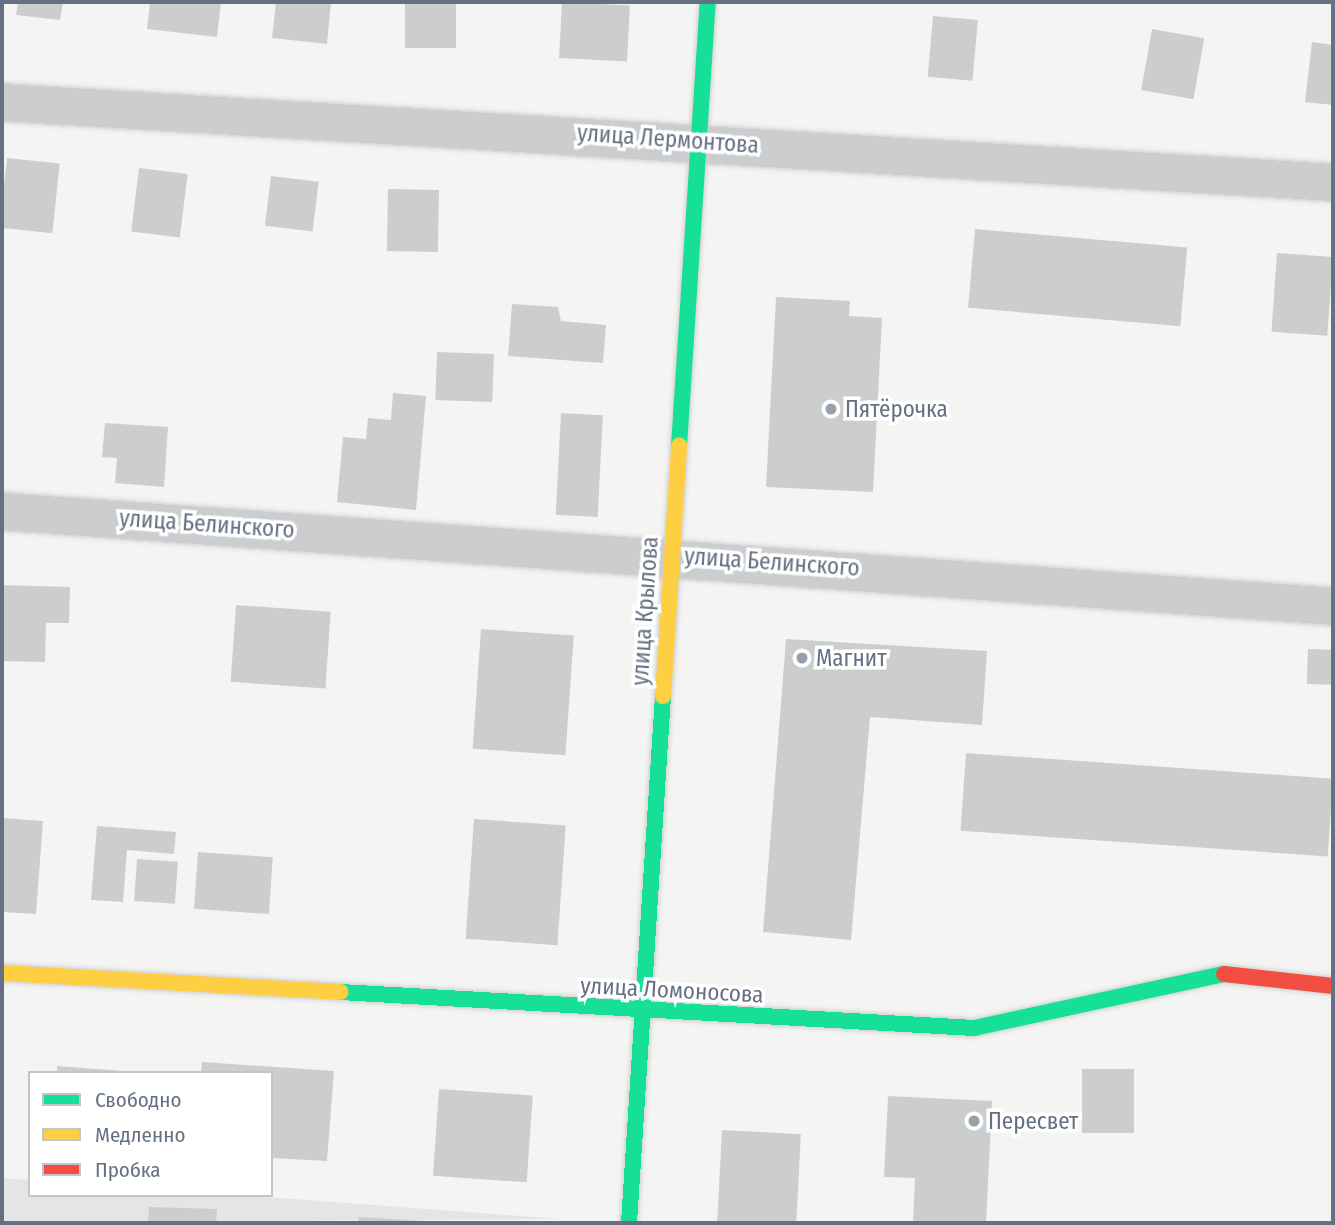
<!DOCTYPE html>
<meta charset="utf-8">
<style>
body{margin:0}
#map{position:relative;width:1335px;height:1225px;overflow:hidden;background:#f4f4f3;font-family:"Fira Sans Condensed",sans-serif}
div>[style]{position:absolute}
.built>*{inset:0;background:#e4e5e5}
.building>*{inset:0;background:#cccece;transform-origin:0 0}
.roads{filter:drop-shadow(0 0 2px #d0d0d1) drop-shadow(0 0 2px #d0d0d1)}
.street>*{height:37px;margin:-18.5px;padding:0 18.5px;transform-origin:18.5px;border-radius:18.5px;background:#cccdce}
.fast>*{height:16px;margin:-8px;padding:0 8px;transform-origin:8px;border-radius:8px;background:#16e098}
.slow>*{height:16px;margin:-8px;padding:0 8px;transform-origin:8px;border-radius:8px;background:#ffcf43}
.jam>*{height:16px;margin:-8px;padding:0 8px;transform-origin:8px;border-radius:8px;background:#f24e42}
.dots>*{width:19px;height:19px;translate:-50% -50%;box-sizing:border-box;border:4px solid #fff;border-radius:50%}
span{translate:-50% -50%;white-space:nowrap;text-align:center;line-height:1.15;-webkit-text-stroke:7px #fff;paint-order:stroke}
.street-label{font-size:23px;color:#657182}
.poi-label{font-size:23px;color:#657182}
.left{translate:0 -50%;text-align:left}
.frame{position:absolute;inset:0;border:4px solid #657182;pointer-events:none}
.legend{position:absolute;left:28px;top:1071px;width:245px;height:126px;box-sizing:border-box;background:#fff;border:2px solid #c1c6cd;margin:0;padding:9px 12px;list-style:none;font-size:21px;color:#657182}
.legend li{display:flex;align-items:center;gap:14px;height:35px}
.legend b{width:35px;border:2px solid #c1c6cd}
</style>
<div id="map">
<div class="built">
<i style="clip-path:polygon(2px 1178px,30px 1180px,30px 1195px,242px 1195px,561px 1219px,2px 1223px)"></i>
</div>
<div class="building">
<i style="clip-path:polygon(18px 2px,63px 2px,60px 20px,16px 15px)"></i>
<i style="clip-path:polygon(150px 2px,221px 2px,217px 37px,147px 29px)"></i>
<i style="clip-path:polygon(276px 2px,331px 2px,327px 44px,272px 38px)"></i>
<i style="left:405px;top:2px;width:51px;height:46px"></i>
<i style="left:562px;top:2px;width:68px;height:56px;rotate:3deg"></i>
<i style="left:933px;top:16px;width:45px;height:61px;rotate:5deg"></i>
<i style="left:1152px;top:29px;width:53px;height:62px;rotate:10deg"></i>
<i style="clip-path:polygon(1312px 42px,1333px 45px,1333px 105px,1305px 102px)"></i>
<i style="left:7px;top:158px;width:53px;height:70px;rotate:6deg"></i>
<i style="left:139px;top:168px;width:49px;height:64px;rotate:7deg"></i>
<i style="left:271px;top:176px;width:48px;height:50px;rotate:7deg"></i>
<i style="left:388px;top:189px;width:51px;height:62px;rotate:1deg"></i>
<i style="left:975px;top:229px;width:213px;height:79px;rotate:5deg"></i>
<i style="left:1277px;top:253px;width:56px;height:79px;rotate:4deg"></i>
<i style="clip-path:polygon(776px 297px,850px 301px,849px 316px,882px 318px,873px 492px,766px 487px)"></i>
<i style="clip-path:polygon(512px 304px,558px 307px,561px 321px,606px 325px,603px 363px,508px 356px)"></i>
<i style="left:437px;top:352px;width:57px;height:48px;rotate:2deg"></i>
<i style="clip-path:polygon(393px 393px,426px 396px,416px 510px,337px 502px,343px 437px,366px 439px,368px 418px,391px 420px)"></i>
<i style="left:561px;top:413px;width:42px;height:102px;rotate:3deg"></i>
<i style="clip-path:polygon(105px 423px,168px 427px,164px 487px,115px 483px,117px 458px,102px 457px)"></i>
<i style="clip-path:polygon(2px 585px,70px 587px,69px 623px,46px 623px,45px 662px,2px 661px)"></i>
<i style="left:236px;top:605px;width:95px;height:77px;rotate:4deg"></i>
<i style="left:481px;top:629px;width:93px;height:120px;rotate:4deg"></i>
<i style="clip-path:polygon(786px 639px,987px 651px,982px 725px,870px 717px,851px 940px,763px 932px)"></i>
<i style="left:1308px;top:649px;width:25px;height:35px;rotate:2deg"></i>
<i style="left:966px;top:753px;width:368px;height:78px;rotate:4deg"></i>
<i style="clip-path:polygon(2px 818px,43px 821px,36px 914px,2px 912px)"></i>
<i style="left:474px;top:819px;width:92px;height:120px;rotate:4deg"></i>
<i style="clip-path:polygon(97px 826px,176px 832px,174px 854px,127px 850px,123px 902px,91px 900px)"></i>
<i style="left:198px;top:852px;width:75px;height:57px;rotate:4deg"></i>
<i style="left:137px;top:859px;width:41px;height:42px;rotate:4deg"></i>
<i style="clip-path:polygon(202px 1062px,334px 1071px,327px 1161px,271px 1158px,271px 1073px,201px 1073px)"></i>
<i style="clip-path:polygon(57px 1066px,123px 1071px,123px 1073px,57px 1073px)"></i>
<i style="left:1134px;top:1069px;width:64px;height:52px;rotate:90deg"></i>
<i style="left:439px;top:1089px;width:94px;height:87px;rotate:4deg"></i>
<i style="clip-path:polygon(888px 1096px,992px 1101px,986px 1223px,913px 1223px,915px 1178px,884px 1177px)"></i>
<i style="left:722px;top:1130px;width:79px;height:93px;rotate:3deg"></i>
<i style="clip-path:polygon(149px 1207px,217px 1209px,216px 1223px,148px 1223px)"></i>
<i style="clip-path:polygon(359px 1217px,425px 1221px,425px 1223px,358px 1223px)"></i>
</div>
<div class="roads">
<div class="street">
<i style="left:2px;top:102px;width:1333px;rotate:3.44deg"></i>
<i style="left:2px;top:511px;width:1334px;rotate:4.08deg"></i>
</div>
<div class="fast">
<i style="left:679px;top:446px;width:445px;rotate:-86.3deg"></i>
<i style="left:340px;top:992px;width:635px;rotate:3.25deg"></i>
<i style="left:974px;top:1028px;width:256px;rotate:-12.2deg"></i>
<i style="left:629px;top:1223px;width:528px;rotate:-86.31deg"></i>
</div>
<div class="slow">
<i style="left:663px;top:696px;width:251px;rotate:-86.3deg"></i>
<i style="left:2px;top:973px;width:339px;rotate:3.2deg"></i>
</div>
<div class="jam">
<i style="left:1224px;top:974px;width:110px;rotate:6.3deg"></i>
</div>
</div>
<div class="dots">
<i style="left:831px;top:409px;background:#979faa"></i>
<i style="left:802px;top:658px;background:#979faa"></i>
<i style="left:974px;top:1121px;background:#979faa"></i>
</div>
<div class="street-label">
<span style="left:668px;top:139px;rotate:4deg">улица Лермонтова</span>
<span style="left:207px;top:524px;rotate:4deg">улица Белинского</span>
<span style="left:772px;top:562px;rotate:4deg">улица Белинского</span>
<span style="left:645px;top:611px;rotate:-86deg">улица Крылова</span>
<span style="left:672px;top:990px;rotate:3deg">улица Ломоносова</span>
</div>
<div class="poi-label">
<span class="left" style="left:845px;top:409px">Пятёрочка</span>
<span class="left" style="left:816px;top:658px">Магнит</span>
<span class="left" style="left:988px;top:1121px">Пересвет</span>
</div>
<div class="frame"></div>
<ul class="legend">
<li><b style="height:9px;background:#16e098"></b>Свободно</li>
<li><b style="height:9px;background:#ffcf43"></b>Медленно</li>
<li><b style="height:9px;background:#f24e42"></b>Пробка</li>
</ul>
</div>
